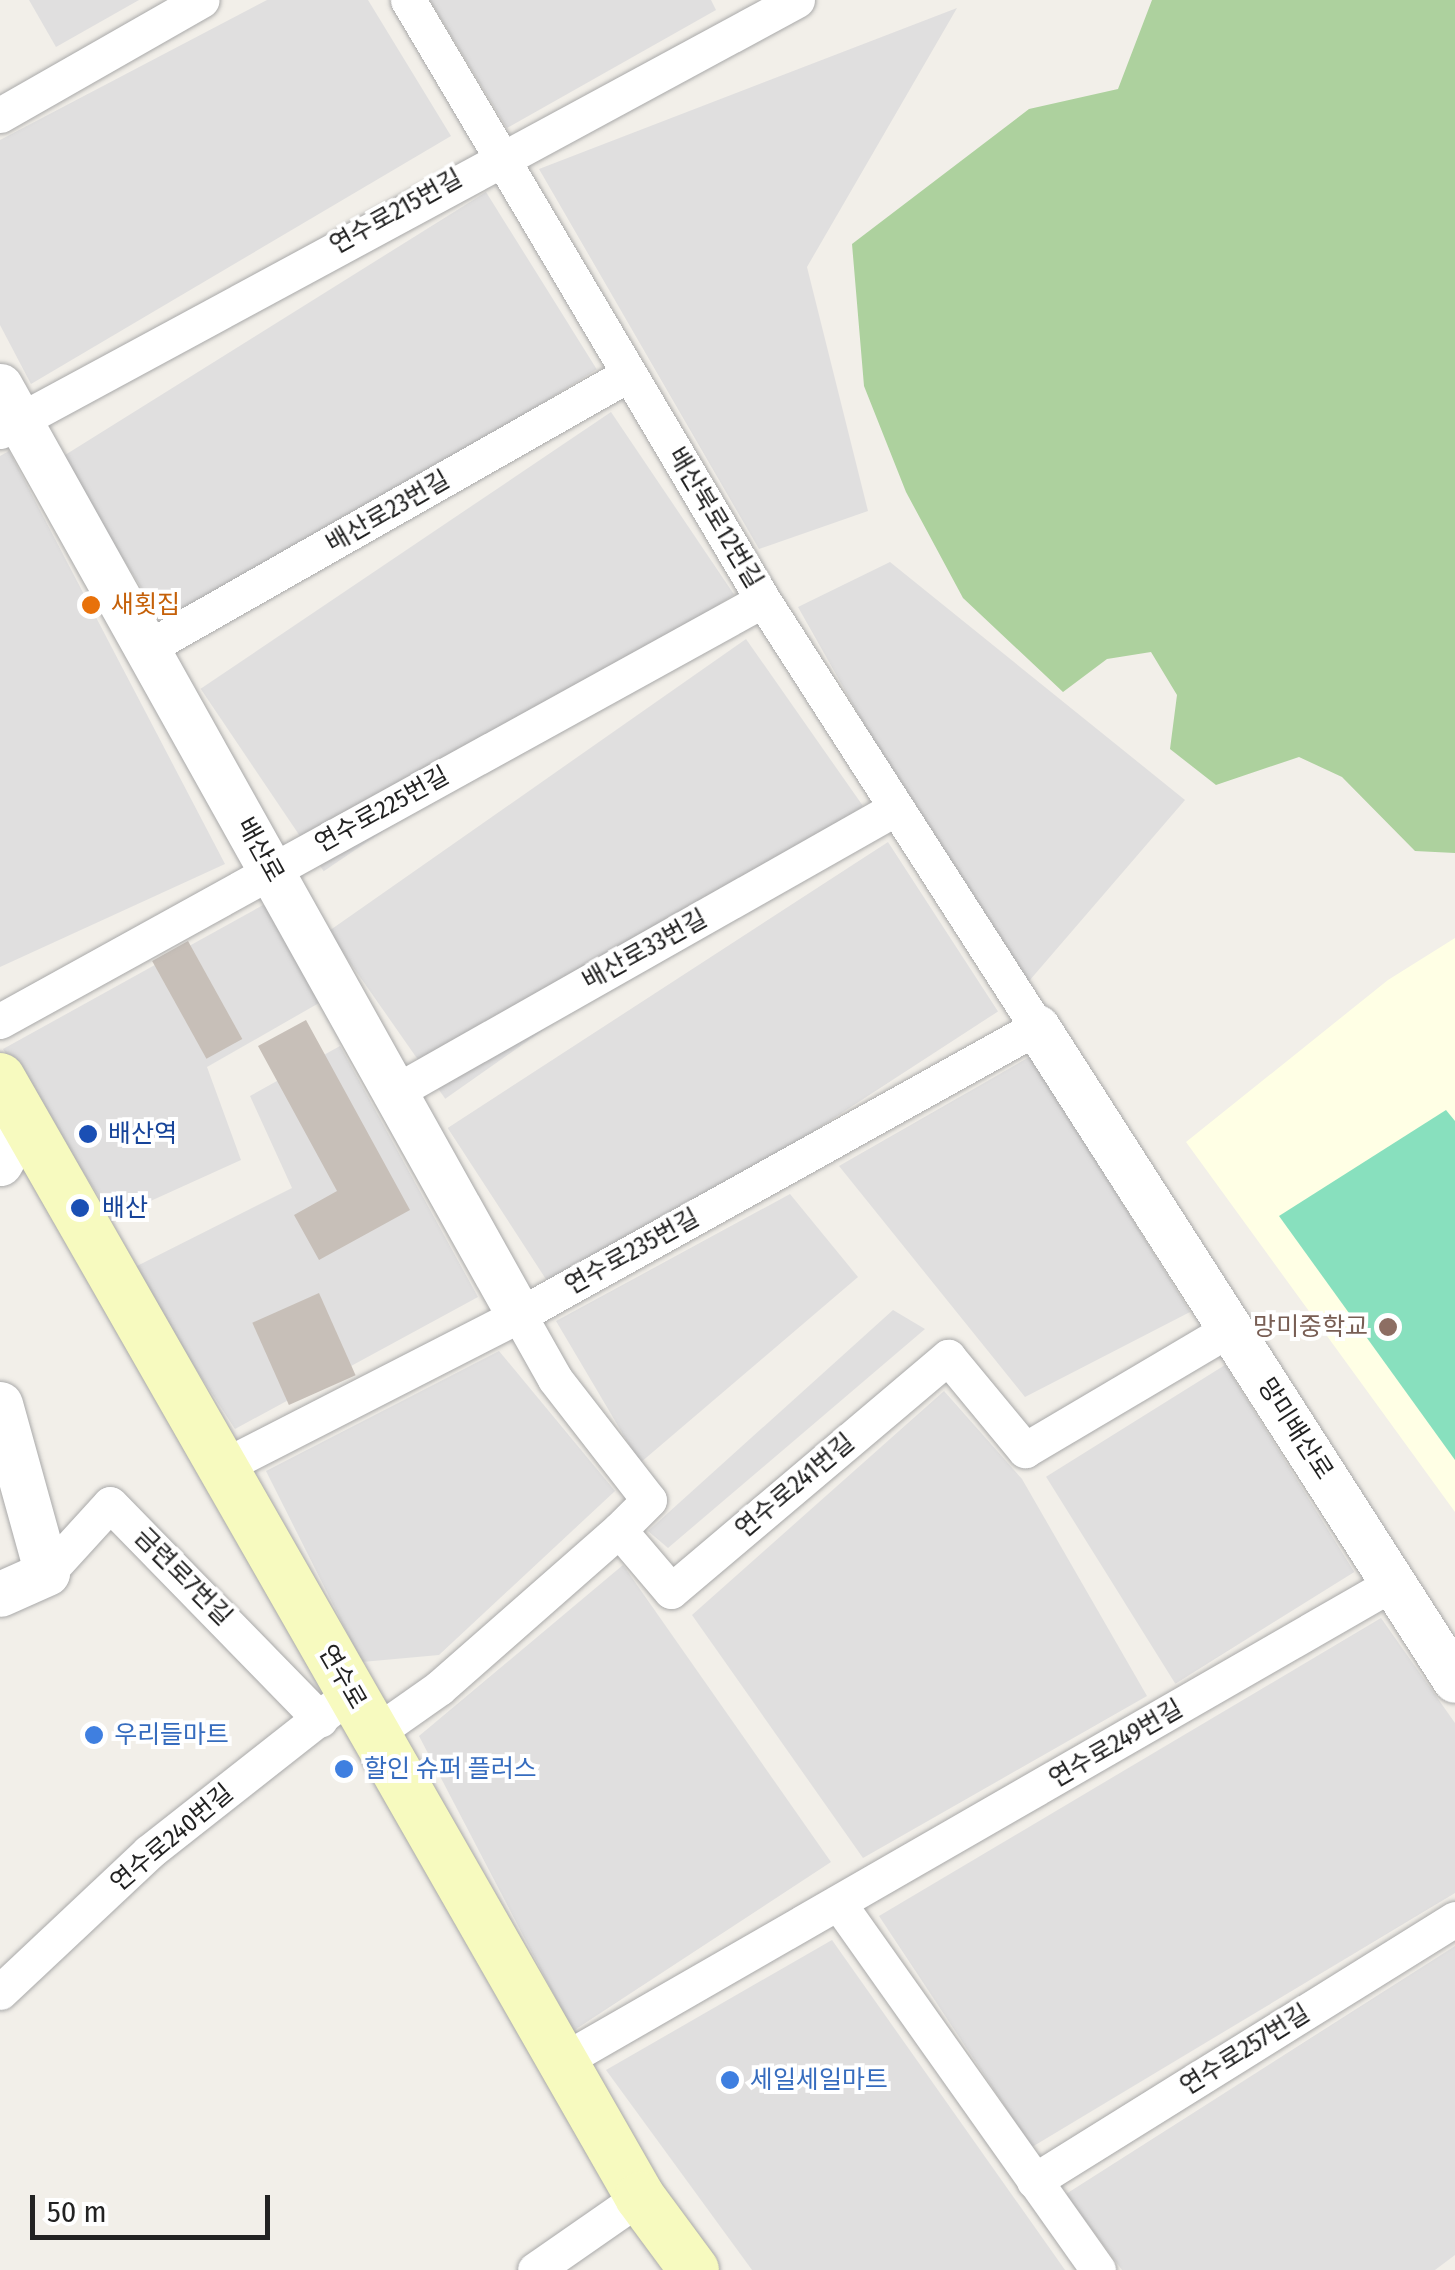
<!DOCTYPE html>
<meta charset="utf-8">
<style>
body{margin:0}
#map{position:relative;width:1455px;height:2270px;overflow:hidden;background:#f2efe9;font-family:"Fira Sans Condensed","Noto Sans KR",sans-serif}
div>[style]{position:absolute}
.residential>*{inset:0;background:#e0dfdf;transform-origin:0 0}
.education>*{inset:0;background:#ffffe5}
.forest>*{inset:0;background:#add19e}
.pitch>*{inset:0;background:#88e0be}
.building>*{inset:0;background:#c7bfb8;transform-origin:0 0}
.roads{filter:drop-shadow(0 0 2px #a9a9a9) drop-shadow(0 0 2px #a9a9a9)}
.minor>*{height:35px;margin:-17.5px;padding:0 17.5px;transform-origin:17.5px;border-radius:17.5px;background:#fff}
.tertiary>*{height:45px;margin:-22.5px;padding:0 22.5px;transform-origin:22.5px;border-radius:22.5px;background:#fff}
.secondary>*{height:50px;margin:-25px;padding:0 25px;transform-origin:25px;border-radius:25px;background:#f7fabf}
.dots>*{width:28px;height:28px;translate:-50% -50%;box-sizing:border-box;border:5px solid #fff;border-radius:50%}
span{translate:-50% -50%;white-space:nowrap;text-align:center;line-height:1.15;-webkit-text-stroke:8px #fff;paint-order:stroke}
.street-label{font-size:25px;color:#222}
.food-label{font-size:25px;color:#c56008}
.left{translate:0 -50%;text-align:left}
.transit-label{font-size:25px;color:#164399}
.education-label{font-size:25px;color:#785e54}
.right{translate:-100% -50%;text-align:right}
.shop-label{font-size:25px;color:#366cbe}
.scale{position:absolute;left:30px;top:2195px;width:240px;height:45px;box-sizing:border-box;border:5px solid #222;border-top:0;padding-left:12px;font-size:30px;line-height:35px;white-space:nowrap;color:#222;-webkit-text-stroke:8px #fff;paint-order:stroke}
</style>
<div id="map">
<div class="residential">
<i style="clip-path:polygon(29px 0,139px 0,56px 47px)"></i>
<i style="clip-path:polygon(267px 0,368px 0,451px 136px,31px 384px,0 325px,0 140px)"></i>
<i style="clip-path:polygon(430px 0,711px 0,716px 10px,507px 128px)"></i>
<i style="clip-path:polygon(957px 8px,807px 267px,868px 511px,759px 549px,539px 169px)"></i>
<i style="left:486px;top:192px;width:209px;height:502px;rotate:58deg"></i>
<i style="left:611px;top:412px;width:220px;height:495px;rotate:56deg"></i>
<i style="clip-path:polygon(9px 451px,225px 864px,0 967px,0 456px)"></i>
<i style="clip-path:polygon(890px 562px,1185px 800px,1017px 995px,798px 607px)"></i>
<i style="left:746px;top:639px;width:204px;height:510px;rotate:55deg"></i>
<i style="left:888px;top:842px;width:202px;height:525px;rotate:57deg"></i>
<i style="clip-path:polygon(265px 904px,319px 1003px,207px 1067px,241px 1160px,113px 1218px,3px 1049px)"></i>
<i style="clip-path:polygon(340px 1046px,478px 1297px,235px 1429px,131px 1269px,292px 1188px,250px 1096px)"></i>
<i style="clip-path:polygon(1031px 1056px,1190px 1312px,1025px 1397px,839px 1166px)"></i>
<i style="clip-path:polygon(790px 1194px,858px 1277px,640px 1463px,556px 1321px)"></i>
<i style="clip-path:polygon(893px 1310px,925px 1329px,668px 1548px,648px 1531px)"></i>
<i style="clip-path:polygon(499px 1351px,615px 1491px,439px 1655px,362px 1662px,266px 1471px)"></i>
<i style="left:1225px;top:1365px;width:244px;height:211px;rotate:58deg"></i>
<i style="clip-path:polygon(944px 1391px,1022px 1479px,1147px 1696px,863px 1858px,692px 1615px)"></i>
<i style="clip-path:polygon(623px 1565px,831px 1862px,573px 2031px,419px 1736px)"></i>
<i style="clip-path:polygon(1381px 1618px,1455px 1723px,1455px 1893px,1032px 2147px,879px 1916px)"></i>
<i style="clip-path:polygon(832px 1940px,1065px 2270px,752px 2270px,606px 2070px)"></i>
<i style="clip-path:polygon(1455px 1946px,1455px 2255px,1435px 2270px,1122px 2270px,1066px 2194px)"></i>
</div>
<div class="education">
<i style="clip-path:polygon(1455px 938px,1455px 1512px,1186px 1142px,1388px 980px)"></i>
</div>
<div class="forest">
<i style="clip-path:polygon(1152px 0,1455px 0,1455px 853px,1415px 851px,1342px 777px,1299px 757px,1216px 785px,1170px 749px,1177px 695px,1151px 652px,1107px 659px,1063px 692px,963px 598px,906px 492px,864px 386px,852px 244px,1029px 109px,1118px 89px)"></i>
</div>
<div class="pitch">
<i style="clip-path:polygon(1446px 1110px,1455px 1121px,1455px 1460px,1279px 1216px)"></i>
</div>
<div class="building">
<i style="left:188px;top:941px;width:112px;height:41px;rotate:61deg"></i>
<i style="clip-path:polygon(306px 1020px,410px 1210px,319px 1260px,294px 1215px,337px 1191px,258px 1046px)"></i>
<i style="left:319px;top:1293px;width:90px;height:73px;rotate:66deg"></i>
</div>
<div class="roads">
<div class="minor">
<i style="left:0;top:115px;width:232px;rotate:-29.7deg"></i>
<i style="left:0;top:431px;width:906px;rotate:-28.4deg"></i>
<i style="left:147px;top:648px;width:554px;rotate:-29.62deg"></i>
<i style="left:0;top:1021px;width:871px;rotate:-28.89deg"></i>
<i style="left:395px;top:1092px;width:576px;rotate:-29.55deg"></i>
<i style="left:519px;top:1315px;width:73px;rotate:60.6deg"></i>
<i style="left:555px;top:1379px;width:153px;rotate:52.2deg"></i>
<i style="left:649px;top:1500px;width:42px;rotate:135deg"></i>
<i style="left:222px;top:1467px;width:334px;rotate:-27.1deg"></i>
<i style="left:519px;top:1315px;width:593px;rotate:-29.07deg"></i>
<i style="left:1037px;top:1027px;width:507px;rotate:-122.69deg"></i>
<i style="left:763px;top:600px;width:697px;rotate:-120.61deg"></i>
<i style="left:47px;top:1573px;width:93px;rotate:-47.6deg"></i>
<i style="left:110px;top:1504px;width:301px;rotate:45.7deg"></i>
<i style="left:375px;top:1733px;width:78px;rotate:-35.1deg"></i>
<i style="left:439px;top:1688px;width:240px;rotate:-41.3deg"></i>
<i style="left:619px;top:1530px;width:80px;rotate:49.6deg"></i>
<i style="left:671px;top:1591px;width:363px;rotate:-40.2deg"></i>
<i style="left:948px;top:1357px;width:121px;rotate:50.4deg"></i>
<i style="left:1025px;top:1450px;width:238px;rotate:-30.6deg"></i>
<i style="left:839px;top:1904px;width:448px;rotate:54.7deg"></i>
<i style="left:0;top:1992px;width:204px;rotate:-43.2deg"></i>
<i style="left:149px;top:1852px;width:257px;rotate:-38.2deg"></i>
<i style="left:562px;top:2061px;width:959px;rotate:-29.91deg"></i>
<i style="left:1034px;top:2181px;width:496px;rotate:-31.9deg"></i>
<i style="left:535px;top:2270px;width:128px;rotate:-34.8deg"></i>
</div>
<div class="tertiary">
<i style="left:0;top:386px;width:1064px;rotate:60.81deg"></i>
<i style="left:1037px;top:1027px;width:775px;rotate:57.38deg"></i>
<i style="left:0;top:1163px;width:49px;rotate:-60.8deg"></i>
<i style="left:0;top:1404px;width:175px;rotate:74.5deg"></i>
<i style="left:47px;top:1573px;width:51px;rotate:155.9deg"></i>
</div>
<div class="secondary">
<i style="left:0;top:1078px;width:1289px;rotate:60.23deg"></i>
<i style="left:640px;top:2197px;width:91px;rotate:53.5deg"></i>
</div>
</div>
<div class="dots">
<i style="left:91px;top:605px;background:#e8710a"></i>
<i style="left:88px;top:1134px;background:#1a4fb4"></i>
<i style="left:80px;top:1208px;background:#1a4fb4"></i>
<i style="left:1388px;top:1327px;background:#8d6e63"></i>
<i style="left:94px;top:1735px;background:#3f7fe0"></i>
<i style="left:344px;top:1769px;background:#3f7fe0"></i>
<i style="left:730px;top:2080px;background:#3f7fe0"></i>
</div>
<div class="street-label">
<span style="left:396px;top:212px;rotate:-29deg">연수로215번길</span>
<span style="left:388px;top:512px;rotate:-30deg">배산로23번길</span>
<span style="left:715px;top:518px;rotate:59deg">배산북로12번길</span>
<span style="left:382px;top:810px;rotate:-29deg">연수로225번길</span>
<span style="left:260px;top:850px;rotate:61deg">배산로</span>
<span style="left:645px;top:950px;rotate:-29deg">배산로33번길</span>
<span style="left:632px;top:1252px;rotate:-29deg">연수로235번길</span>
<span style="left:1295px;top:1429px;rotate:57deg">망미배산로</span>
<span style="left:795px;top:1486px;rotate:-40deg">연수로241번길</span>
<span style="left:183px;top:1577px;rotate:45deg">금련로7번길</span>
<span style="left:342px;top:1677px;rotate:60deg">연수로</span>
<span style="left:1116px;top:1744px;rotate:-30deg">연수로249번길</span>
<span style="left:172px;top:1838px;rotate:-40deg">연수로240번길</span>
<span style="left:1245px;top:2050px;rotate:-32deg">연수로257번길</span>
</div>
<div class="food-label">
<span class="left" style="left:111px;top:605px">새횟집</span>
</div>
<div class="transit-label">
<span class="left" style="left:108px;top:1134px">배산역</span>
<span class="left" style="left:102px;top:1208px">배산</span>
</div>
<div class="education-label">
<span class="right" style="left:1368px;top:1327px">망미중학교</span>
</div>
<div class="shop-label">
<span class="left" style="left:114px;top:1735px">우리들마트</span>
<span class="left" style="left:364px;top:1769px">할인 슈퍼 플러스</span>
<span class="left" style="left:750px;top:2080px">세일세일마트</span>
</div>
<div class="scale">50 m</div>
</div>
